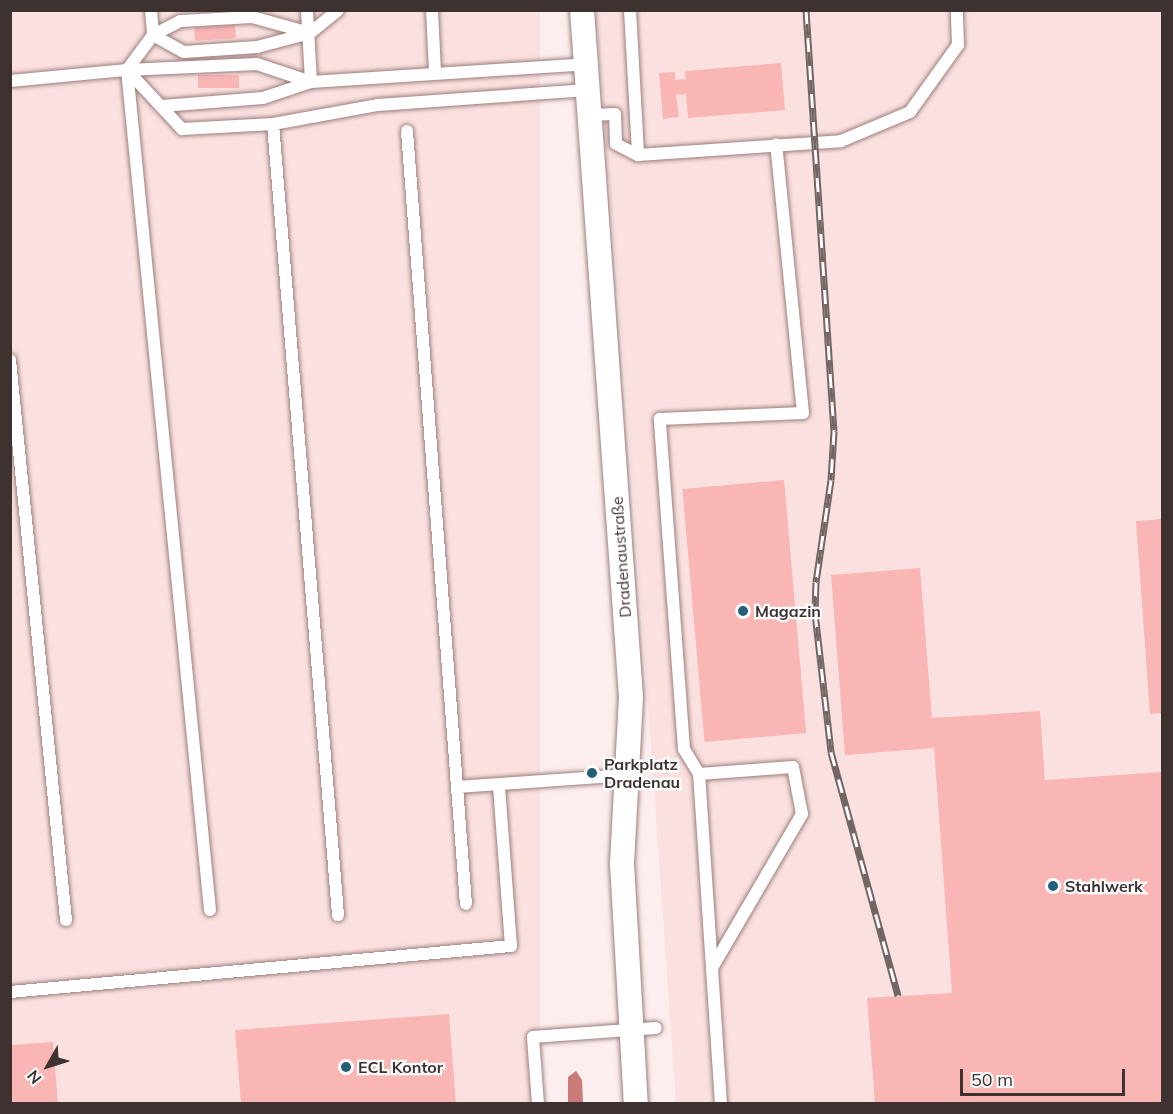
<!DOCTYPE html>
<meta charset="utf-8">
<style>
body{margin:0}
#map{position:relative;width:1173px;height:1114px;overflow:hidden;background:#fceeee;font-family:Mulish,sans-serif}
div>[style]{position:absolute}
.built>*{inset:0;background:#fae1df;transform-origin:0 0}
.water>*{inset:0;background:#cb7b7a}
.building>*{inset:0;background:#f9b6b4;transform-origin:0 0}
.roads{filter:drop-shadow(0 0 2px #9c7e7d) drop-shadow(0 0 2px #9c7e7d)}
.service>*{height:12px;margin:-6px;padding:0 6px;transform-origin:6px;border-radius:6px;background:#fff}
.minor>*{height:24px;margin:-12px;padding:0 12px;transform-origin:12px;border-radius:12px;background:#fff}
.rail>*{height:7px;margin-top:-3.5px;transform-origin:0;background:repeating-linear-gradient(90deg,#fff 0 14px,#726665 0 28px);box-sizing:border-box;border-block:2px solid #726665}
.dots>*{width:16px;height:16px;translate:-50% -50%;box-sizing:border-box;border:3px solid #fff;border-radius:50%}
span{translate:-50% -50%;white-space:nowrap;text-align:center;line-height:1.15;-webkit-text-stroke:4.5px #fff;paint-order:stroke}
.street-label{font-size:16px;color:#3e3231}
.poi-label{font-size:16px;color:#3e3231;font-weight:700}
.left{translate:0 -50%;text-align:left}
.frame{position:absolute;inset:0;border:12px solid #3e3231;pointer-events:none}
.north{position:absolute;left:18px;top:1036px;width:60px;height:60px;-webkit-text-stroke:4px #fff;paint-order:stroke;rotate:231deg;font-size:16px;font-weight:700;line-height:24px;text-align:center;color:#3e3231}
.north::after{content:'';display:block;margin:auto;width:21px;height:27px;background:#3e3231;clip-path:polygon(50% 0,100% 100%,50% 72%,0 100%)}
.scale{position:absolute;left:960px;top:1069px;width:165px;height:27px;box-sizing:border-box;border:3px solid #3e3231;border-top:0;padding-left:8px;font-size:18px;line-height:21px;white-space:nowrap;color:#3e3231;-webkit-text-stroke:4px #fff;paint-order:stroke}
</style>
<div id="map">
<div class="built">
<i style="left:10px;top:11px;width:530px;height:1092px"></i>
<i style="clip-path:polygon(596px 11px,1162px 11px,1162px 1103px,676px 1103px,626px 390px)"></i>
</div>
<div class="water">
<i style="clip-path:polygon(576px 1071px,582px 1080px,583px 1103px,568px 1103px,568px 1077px)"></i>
</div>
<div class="building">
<i style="left:235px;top:25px;width:13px;height:41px;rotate:86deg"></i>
<i style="clip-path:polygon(781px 63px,785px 110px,688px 118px,686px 94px,676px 95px,679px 117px,663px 119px,659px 73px,675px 72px,675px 80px,686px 79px,685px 71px)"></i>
<i style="left:239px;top:75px;width:13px;height:41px;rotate:90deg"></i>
<i style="left:784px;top:480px;width:254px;height:102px;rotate:85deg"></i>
<i style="clip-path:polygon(1162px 519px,1162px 713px,1150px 714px,1136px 521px)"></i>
<i style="clip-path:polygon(920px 568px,932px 718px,1040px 711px,1045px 780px,1162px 772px,1162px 1104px,875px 1104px,867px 998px,952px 993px,934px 748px,845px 755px,831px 575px)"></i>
<i style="clip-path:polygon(449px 1014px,456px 1104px,241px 1104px,235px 1030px)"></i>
<i style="clip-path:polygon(53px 1042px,58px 1104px,10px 1104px,10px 1045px)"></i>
</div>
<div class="roads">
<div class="service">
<i style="left:151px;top:10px;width:25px;rotate:85deg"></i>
<i style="left:307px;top:10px;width:72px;rotate:86.8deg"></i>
<i style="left:432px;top:10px;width:62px;rotate:87.2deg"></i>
<i style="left:630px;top:10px;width:145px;rotate:86.8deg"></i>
<i style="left:153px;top:35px;width:35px;rotate:29deg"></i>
<i style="left:184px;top:52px;width:73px;rotate:-3.9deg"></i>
<i style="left:257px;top:47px;width:55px;rotate:-14.8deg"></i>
<i style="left:310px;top:33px;width:36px;rotate:-39deg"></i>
<i style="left:127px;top:70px;width:81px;rotate:47deg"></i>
<i style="left:182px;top:129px;width:91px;rotate:-3.1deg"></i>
<i style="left:273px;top:124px;width:107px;rotate:-10.3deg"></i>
<i style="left:378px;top:105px;width:210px;rotate:-4.1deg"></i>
<i style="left:10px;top:81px;width:118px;rotate:-5.4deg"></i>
<i style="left:127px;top:70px;width:130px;rotate:-2.6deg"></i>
<i style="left:257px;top:64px;width:57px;rotate:18.4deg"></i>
<i style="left:162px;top:106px;width:101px;rotate:-4.5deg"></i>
<i style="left:263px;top:98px;width:51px;rotate:-18.4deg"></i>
<i style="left:311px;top:82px;width:276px;rotate:-3.7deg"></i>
<i style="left:589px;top:115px;width:26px;rotate:-2deg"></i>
<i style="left:615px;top:114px;width:30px;rotate:88deg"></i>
<i style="left:616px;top:144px;width:25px;rotate:27deg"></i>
<i style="left:638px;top:155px;width:203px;rotate:-3.9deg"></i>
<i style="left:841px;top:141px;width:75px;rotate:-22.8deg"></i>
<i style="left:910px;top:112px;width:82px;rotate:-54.4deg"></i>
<i style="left:958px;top:45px;width:35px;rotate:-92deg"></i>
<i style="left:273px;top:124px;width:794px;rotate:85.3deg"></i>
<i style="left:407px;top:131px;width:775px;rotate:85.64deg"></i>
<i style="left:10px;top:360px;width:563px;rotate:84.29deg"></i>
<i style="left:699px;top:774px;width:94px;rotate:-4.3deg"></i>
<i style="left:793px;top:767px;width:48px;rotate:79.2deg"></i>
<i style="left:802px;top:814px;width:178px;rotate:120.3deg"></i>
<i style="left:457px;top:787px;width:172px;rotate:-4deg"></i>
<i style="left:210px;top:910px;width:844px;rotate:-95.64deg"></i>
<i style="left:127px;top:70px;width:44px;rotate:-53.4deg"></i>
<i style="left:153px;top:35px;width:31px;rotate:-27deg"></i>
<i style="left:181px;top:21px;width:71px;rotate:-3.2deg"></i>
<i style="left:252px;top:17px;width:60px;rotate:15.4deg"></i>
<i style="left:10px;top:992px;width:503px;rotate:-5.25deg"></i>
<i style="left:511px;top:946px;width:161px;rotate:-94.3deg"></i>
<i style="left:538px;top:1104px;width:67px;rotate:-94.3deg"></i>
<i style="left:533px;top:1037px;width:123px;rotate:-4.2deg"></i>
<i style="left:721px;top:1104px;width:331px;rotate:-93.8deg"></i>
<i style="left:699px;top:774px;width:29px;rotate:-121deg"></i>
<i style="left:684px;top:749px;width:331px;rotate:-94.2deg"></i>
<i style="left:660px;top:419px;width:143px;rotate:-2.4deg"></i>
<i style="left:803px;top:413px;width:270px;rotate:-95.7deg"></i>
</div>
<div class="minor">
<i style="left:582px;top:10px;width:689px;rotate:85.92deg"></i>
<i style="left:631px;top:697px;width:167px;rotate:93.1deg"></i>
<i style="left:622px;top:864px;width:240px;rotate:86.7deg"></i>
</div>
</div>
<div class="rail">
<i style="left:806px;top:10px;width:422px;rotate:86.2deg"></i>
<i style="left:834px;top:431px;width:49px;rotate:93.5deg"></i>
<i style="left:831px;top:480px;width:103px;rotate:98.4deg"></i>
<i style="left:816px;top:582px;width:31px;rotate:92deg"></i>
<i style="left:815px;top:613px;width:140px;rotate:83.4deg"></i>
<i style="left:831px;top:752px;width:253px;rotate:74.6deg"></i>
</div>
<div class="dots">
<i style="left:743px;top:611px;background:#255e77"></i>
<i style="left:592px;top:773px;background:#255e77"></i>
<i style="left:1053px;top:886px;background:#255e77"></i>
<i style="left:346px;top:1067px;background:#255e77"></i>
</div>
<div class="street-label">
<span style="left:621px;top:557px;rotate:-94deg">Dradenaustraße</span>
</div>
<div class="poi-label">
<span class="left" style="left:755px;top:611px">Magazin</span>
<span class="left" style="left:604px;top:773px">Parkplatz<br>Dradenau</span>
<span class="left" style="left:1065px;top:886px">Stahlwerk</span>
<span class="left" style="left:358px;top:1067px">ECL Kontor</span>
</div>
<div class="frame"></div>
<div class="north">N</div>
<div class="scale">50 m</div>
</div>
